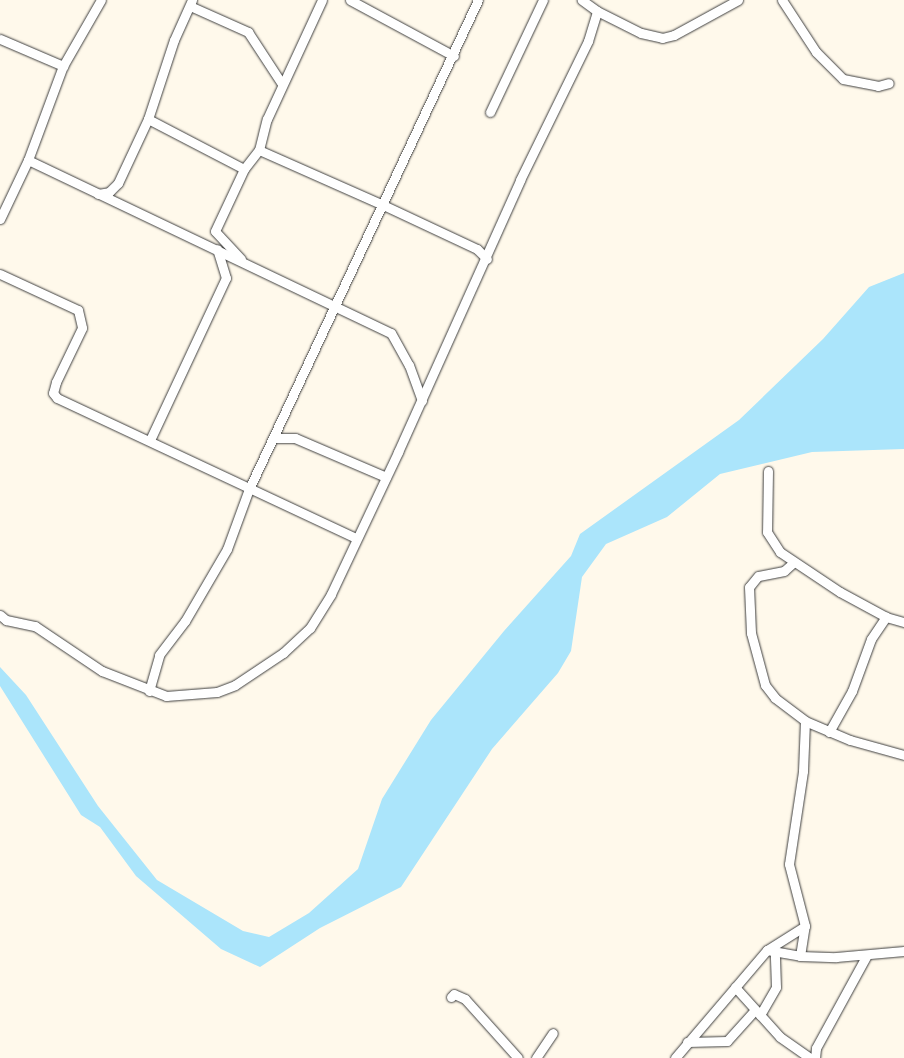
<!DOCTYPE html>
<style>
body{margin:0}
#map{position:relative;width:904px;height:1058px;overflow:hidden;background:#fff9eb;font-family:"PT Serif",serif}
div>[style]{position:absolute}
.water>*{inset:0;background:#abe5fb}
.roads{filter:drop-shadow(0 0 1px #3f3f3f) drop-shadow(0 0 1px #3f3f3f)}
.minor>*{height:9px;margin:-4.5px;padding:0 4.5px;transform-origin:4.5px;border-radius:4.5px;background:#fff}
span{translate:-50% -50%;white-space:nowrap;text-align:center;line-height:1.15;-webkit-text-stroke:5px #fff;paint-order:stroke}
</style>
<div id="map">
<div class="water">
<i style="clip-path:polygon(904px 273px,904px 449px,812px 452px,720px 474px,667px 517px,606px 544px,582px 577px,571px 651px,558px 673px,492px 749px,401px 887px,320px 928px,260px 967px,221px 949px,136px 876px,100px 827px,81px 815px,0 686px,0 667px,26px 695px,98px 806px,157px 880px,243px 931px,269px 937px,309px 913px,358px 869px,382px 799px,431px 720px,504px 631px,571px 556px,580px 534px,739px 420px,823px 339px,869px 287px)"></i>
</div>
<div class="roads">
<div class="minor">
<i style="left:350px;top:0;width:118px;rotate:28.3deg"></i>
<i style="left:782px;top:0;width:62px;rotate:56.8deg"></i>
<i style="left:816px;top:52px;width:38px;rotate:45deg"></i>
<i style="left:843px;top:79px;width:36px;rotate:11deg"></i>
<i style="left:878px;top:86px;width:11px;rotate:-15deg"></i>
<i style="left:190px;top:6px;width:64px;rotate:24.1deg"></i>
<i style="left:248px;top:32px;width:62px;rotate:56.8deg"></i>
<i style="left:597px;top:11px;width:49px;rotate:26.6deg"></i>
<i style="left:641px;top:33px;width:22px;rotate:13deg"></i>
<i style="left:662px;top:38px;width:12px;rotate:-14deg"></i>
<i style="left:674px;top:35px;width:73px;rotate:-28.7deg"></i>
<i style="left:0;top:39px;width:69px;rotate:23.2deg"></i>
<i style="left:490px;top:112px;width:124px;rotate:-64.7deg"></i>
<i style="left:148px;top:119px;width:108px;rotate:27.5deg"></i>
<i style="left:259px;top:150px;width:133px;rotate:23.9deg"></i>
<i style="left:381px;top:204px;width:106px;rotate:25.1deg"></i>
<i style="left:477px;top:249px;width:14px;rotate:45deg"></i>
<i style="left:28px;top:160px;width:402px;rotate:25.5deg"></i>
<i style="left:391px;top:333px;width:37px;rotate:61deg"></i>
<i style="left:409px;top:365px;width:38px;rotate:70deg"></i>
<i style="left:98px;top:194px;width:11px;rotate:-10deg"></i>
<i style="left:109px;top:192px;width:13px;rotate:-45deg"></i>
<i style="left:118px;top:183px;width:71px;rotate:-64.9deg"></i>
<i style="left:148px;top:119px;width:83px;rotate:-71.8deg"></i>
<i style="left:174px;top:40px;width:44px;rotate:-65.8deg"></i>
<i style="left:0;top:219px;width:65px;rotate:-64.6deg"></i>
<i style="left:28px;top:160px;width:100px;rotate:-69.6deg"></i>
<i style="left:63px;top:66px;width:76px;rotate:-60.1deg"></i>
<i style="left:241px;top:259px;width:38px;rotate:-133deg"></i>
<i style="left:215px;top:231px;width:68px;rotate:-64.9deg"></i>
<i style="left:244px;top:169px;width:24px;rotate:-52deg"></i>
<i style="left:259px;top:150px;width:32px;rotate:-76deg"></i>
<i style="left:267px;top:119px;width:131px;rotate:-65.2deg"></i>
<i style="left:0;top:274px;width:86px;rotate:24.8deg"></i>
<i style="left:78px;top:310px;width:18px;rotate:77deg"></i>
<i style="left:82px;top:328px;width:60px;rotate:115.7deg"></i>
<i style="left:56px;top:382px;width:11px;rotate:105deg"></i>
<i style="left:53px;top:393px;width:6px;rotate:51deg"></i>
<i style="left:57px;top:398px;width:330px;rotate:25.1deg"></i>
<i style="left:275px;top:438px;width:20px"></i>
<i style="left:295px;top:438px;width:99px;rotate:23.2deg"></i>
<i style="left:150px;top:440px;width:179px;rotate:-64.9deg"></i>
<i style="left:226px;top:278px;width:30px;rotate:-107deg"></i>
<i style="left:768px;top:471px;width:61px;rotate:90.9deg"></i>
<i style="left:767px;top:532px;width:24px;rotate:57deg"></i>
<i style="left:780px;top:552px;width:72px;rotate:33.7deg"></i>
<i style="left:840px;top:592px;width:52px;rotate:28.5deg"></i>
<i style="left:886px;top:617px;width:19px;rotate:16deg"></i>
<i style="left:794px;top:562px;width:13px;rotate:138deg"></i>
<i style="left:784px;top:571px;width:26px;rotate:169deg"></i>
<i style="left:758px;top:576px;width:14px;rotate:129deg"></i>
<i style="left:749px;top:587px;width:46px;rotate:87.5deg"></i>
<i style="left:751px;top:633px;width:54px;rotate:74.9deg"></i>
<i style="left:765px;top:685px;width:16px;rotate:52deg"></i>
<i style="left:775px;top:698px;width:38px;rotate:37deg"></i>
<i style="left:805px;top:721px;width:49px;rotate:22.9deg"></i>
<i style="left:850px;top:740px;width:56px;rotate:15.5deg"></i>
<i style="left:0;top:615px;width:8px;rotate:40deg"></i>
<i style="left:6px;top:620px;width:30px;rotate:12deg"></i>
<i style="left:35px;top:626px;width:81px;rotate:33.9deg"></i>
<i style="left:102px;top:671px;width:69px;rotate:21.3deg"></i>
<i style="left:166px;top:696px;width:51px;rotate:-4.5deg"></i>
<i style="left:217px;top:692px;width:19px;rotate:-21deg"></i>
<i style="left:235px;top:685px;width:58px;rotate:-33.7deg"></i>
<i style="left:283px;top:653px;width:37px;rotate:-43deg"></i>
<i style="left:310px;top:628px;width:40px;rotate:-58deg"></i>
<i style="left:331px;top:594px;width:157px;rotate:-64.7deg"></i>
<i style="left:398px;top:452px;width:298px;rotate:-65.8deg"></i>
<i style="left:520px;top:180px;width:155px;rotate:-63.9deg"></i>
<i style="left:588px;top:41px;width:31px;rotate:-73deg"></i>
<i style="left:597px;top:11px;width:19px;rotate:-144deg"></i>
<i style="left:149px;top:691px;width:37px;rotate:-74deg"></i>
<i style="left:159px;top:655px;width:43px;rotate:-52.6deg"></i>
<i style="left:185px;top:621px;width:83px;rotate:-59.7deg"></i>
<i style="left:227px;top:549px;width:64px;rotate:-69.9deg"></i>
<i style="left:249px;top:489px;width:540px;rotate:-64.91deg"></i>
<i style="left:829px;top:732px;width:47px;rotate:-60.7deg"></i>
<i style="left:852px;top:691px;width:55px;rotate:-69.9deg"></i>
<i style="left:871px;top:639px;width:27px;rotate:-56deg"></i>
<i style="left:767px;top:950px;width:45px;rotate:-32.3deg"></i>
<i style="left:800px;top:956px;width:30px;rotate:-81deg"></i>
<i style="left:805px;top:926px;width:64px;rotate:-104.5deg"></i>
<i style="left:789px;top:864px;width:94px;rotate:-81.4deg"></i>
<i style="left:803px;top:771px;width:50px;rotate:-87.7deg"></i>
<i style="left:735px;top:987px;width:67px;rotate:48deg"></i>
<i style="left:780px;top:1037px;width:37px;rotate:35deg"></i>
<i style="left:451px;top:997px;width:4px;rotate:-45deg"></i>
<i style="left:454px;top:994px;width:12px;rotate:24deg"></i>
<i style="left:465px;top:999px;width:79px;rotate:48.1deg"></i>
<i style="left:760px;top:1015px;width:32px;rotate:-60deg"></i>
<i style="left:776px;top:987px;width:36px;rotate:-92deg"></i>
<i style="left:687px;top:1042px;width:40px;rotate:-1.4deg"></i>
<i style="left:727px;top:1041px;width:42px;rotate:-47.9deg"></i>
<i style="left:536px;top:1058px;width:30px;rotate:-56deg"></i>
<i style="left:675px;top:1058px;width:142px;rotate:-49.6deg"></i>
<i style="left:767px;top:950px;width:34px;rotate:10deg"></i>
<i style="left:800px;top:956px;width:36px;rotate:2deg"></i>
<i style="left:836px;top:957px;width:68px;rotate:-5deg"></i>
<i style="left:815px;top:1058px;width:10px;rotate:-84deg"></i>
<i style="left:816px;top:1048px;width:106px;rotate:-61.3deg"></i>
</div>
</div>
</div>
